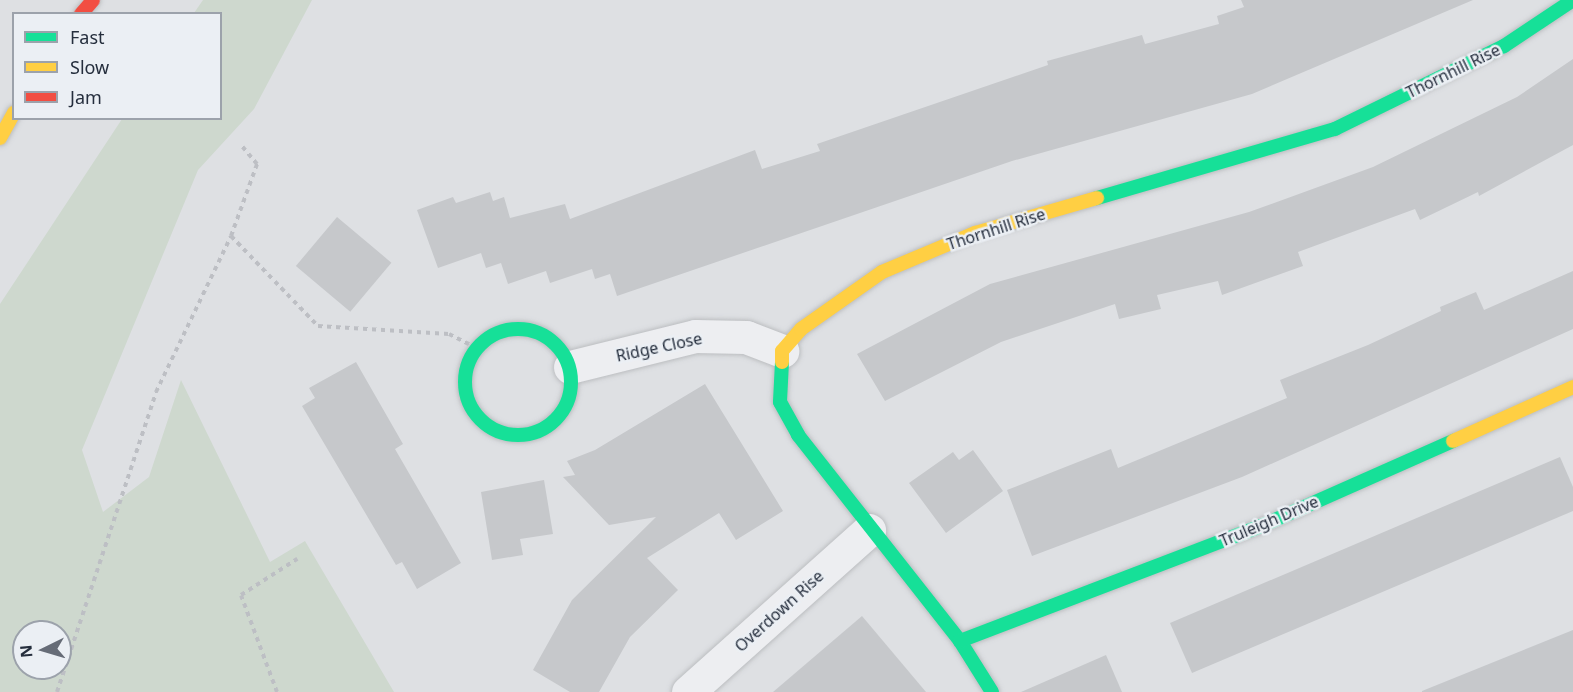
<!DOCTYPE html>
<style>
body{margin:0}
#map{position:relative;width:1573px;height:692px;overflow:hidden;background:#dee0e3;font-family:"Noto Sans",sans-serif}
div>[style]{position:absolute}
.green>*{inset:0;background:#ced8ce}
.building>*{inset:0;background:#c6c8cb;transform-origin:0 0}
.path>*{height:4px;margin-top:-2px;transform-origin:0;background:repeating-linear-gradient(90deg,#bdbfc4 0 4.5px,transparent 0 9px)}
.roads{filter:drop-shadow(0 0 2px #bcbec1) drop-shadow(0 0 2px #bcbec1)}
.street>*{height:33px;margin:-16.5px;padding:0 16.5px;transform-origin:16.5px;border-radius:16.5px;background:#edeef1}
.fast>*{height:14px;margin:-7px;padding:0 7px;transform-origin:7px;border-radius:7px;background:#16e098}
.fast>.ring{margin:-7px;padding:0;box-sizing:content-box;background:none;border:14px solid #16e098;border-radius:50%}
.slow>*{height:14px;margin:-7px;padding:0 7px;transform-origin:7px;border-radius:7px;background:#ffcf43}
.jam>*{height:14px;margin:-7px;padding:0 7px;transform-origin:7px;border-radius:7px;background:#f24e42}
span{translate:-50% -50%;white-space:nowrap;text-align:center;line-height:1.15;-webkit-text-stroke:5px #ebeff4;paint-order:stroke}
.street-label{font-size:16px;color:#252e3d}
.legend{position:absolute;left:12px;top:12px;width:210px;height:108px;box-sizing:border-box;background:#ebeff4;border:2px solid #9ca2ab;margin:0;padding:8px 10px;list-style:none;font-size:18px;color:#252e3d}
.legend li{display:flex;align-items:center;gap:12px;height:30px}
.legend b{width:30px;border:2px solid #9ca2ab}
.north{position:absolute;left:12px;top:620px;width:60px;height:60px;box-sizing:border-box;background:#ebeff4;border:2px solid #9ca2ab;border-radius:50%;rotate:265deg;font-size:16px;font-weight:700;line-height:24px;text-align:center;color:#252e3d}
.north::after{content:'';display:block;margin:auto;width:21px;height:27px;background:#666c77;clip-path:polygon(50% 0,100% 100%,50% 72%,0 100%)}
</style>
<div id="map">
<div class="green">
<i style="clip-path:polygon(evenodd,203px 0,312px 0,254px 109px,198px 170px,82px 450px,103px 512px,149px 477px,181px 380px,270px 562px,305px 541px,394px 692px,0 692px,0 304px,122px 119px,220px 118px,220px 14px,194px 13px,203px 0,24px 632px,60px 632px,60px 668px,24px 668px,24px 632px)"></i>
</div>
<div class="building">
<i style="clip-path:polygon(1241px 0,1473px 0,1252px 94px,1012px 161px,617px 296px,610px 274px,595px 279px,592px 269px,550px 283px,546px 271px,508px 284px,501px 263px,486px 268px,481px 253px,438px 268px,417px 210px,453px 197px,456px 203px,490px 192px,493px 201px,504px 197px,510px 218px,565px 204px,570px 219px,755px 150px,762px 169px,820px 151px,817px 144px,1048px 65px,1047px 61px,1142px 35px,1145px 44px,1219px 24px,1217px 16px,1244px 7px)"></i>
<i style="clip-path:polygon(1573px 59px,1573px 145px,1479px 196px,1478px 192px,1420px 220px,1415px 209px,1298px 252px,1303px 266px,1222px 295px,1218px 281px,1157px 295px,1161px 309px,1119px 319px,1115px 304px,1001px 342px,885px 401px,857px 354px,990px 284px,1249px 212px,1373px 167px,1517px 97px)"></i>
<i style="left:337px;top:217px;width:71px;height:64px;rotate:40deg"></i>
<i style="clip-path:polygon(1573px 271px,1573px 329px,1242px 477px,1032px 556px,1007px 490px,1111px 449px,1118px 468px,1287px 398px,1280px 380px,1368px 345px,1441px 311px,1440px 307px,1476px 292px,1484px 310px)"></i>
<i style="clip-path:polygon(356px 362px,403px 444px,395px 449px,461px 563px,417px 589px,402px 562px,396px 565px,302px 406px,315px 398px,309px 388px)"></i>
<i style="clip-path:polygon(705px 384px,783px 511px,736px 540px,719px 513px,647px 558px,678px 590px,630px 637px,599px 692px,570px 692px,533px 670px,572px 600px,656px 517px,609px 525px,563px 477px,575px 475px,567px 461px,595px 450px)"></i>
<i style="clip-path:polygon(973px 450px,1003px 491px,946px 533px,909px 483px,953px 452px,959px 460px)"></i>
<i style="clip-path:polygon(1560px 457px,1573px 487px,1573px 511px,1192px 673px,1170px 623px)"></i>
<i style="clip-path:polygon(544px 480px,553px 534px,520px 539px,523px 555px,492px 560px,481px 492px)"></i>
<i style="clip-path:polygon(862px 616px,926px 692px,773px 692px)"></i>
<i style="clip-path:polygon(1573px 630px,1573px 692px,1422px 692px,1422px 691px)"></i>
<i style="clip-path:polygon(1106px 655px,1122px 692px,1021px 692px)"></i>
</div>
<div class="path">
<i style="left:231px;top:236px;width:125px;rotate:46deg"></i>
<i style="left:318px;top:326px;width:131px;rotate:3.5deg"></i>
<i style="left:449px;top:334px;width:30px;rotate:27deg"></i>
<i style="left:57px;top:692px;width:316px;rotate:-71.7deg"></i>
<i style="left:156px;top:392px;width:173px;rotate:-64.3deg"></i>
<i style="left:231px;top:236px;width:77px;rotate:-70.1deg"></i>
<i style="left:257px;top:164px;width:25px;rotate:-130deg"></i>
<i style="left:277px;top:692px;width:103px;rotate:-110.4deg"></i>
<i style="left:241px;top:595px;width:67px;rotate:-32.7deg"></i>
</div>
<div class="roads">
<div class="street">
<i style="left:570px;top:367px;width:129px;rotate:-13.9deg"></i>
<i style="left:695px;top:336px;width:51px;rotate:1.1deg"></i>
<i style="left:746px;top:337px;width:39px;rotate:21deg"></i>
<i style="left:688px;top:692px;width:243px;rotate:-41.8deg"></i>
</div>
<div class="fast">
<i style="left:1097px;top:198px;width:248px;rotate:-16.2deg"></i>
<i style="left:1335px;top:129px;width:188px;rotate:-26.2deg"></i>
<i style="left:1504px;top:46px;width:83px;rotate:-33.7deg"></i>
<i class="ring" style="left:465px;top:329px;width:92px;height:92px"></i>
<i style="left:782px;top:362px;width:40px;rotate:92.9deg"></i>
<i style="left:780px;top:402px;width:38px;rotate:61deg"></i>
<i style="left:798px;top:435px;width:262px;rotate:51.8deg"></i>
<i style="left:960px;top:641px;width:60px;rotate:57.9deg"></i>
<i style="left:960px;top:641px;width:322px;rotate:-20.9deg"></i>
<i style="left:1261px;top:526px;width:210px;rotate:-23.9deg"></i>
</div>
<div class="slow">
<i style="left:0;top:138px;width:29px;rotate:-61deg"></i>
<i style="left:782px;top:362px;width:11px;rotate:-90deg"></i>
<i style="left:782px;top:351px;width:29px;rotate:-49deg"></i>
<i style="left:801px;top:329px;width:99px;rotate:-35.1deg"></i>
<i style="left:882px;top:272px;width:101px;rotate:-22.8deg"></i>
<i style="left:975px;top:233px;width:127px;rotate:-16deg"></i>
<i style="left:1453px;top:441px;width:132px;rotate:-24.2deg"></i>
</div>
<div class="jam">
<i style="left:81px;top:14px;width:18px;rotate:-49deg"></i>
</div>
</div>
<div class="street-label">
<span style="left:1453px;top:71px;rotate:-26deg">Thornhill Rise</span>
<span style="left:996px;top:229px;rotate:-18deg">Thornhill Rise</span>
<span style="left:659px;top:347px;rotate:-12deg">Ridge Close</span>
<span style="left:1269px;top:521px;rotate:-23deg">Truleigh Drive</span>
<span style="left:779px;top:611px;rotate:-42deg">Overdown Rise</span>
</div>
<ul class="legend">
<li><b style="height:8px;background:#16e098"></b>Fast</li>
<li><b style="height:8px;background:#ffcf43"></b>Slow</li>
<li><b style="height:8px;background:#f24e42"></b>Jam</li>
</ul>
<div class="north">N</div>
</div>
